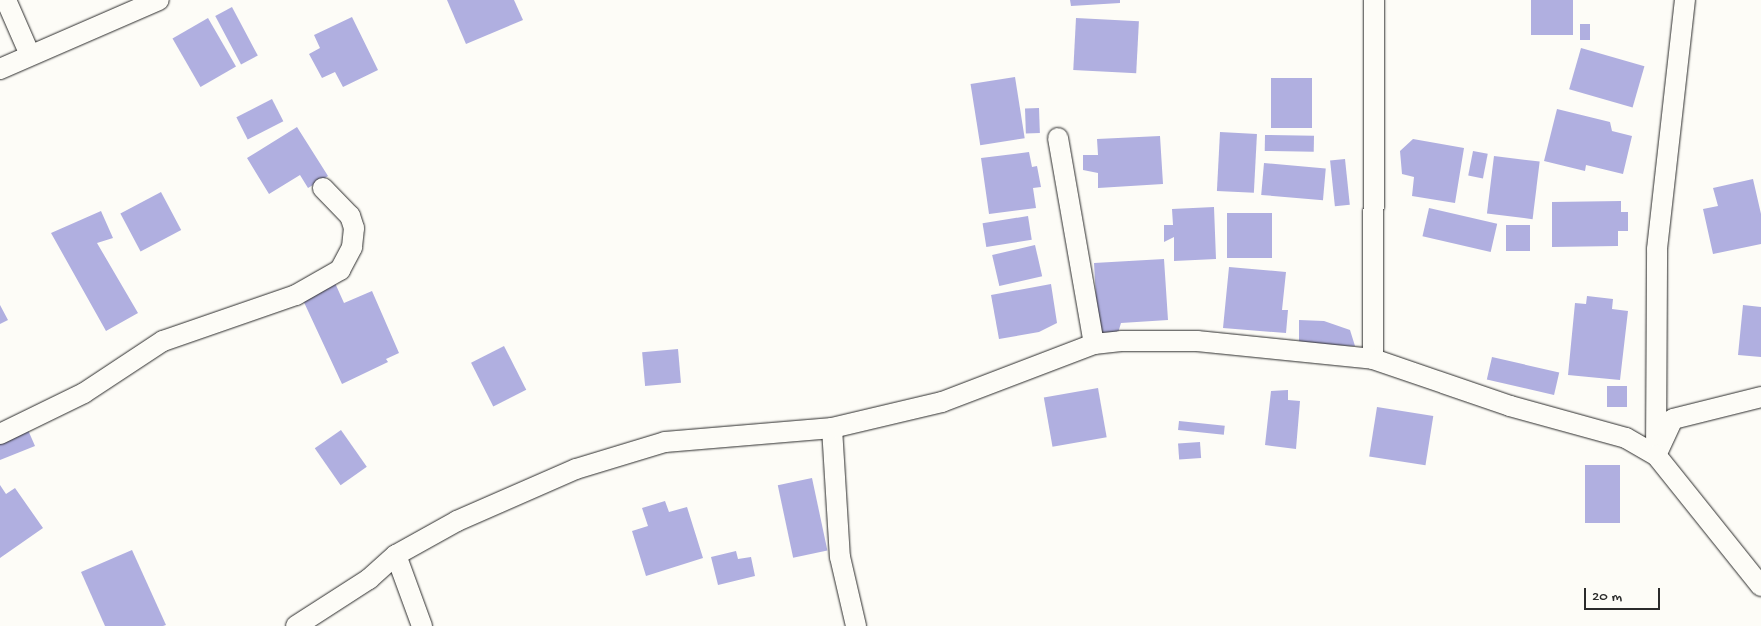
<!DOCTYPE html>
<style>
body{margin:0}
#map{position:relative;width:1761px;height:626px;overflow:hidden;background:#fdfcf7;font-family:"Gochi Hand",sans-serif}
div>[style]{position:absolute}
.building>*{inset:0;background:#b0afe0;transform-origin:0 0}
.roads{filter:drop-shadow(0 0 1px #2b2b2b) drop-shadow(0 0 1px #2b2b2b)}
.minor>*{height:20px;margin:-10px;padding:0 10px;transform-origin:10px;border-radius:10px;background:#fdfcf7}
span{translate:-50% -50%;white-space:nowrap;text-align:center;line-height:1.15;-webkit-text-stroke:4px #fdfcf7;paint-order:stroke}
.scale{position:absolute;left:1584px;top:588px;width:76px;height:22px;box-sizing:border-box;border:2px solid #2b2b2b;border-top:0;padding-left:6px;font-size:15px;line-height:18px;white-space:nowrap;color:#2b2b2b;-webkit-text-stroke:4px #fdfcf7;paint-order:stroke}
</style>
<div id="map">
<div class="building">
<i style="clip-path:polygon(447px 0,514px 0,523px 20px,466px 44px)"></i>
<i style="clip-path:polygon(1070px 0,1120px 0,1120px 3px,1071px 6px)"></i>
<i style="left:1531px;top:0;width:42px;height:35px"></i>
<i style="left:232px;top:7px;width:55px;height:19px;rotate:62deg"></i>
<i style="clip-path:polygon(352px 17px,378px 70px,343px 87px,335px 72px,322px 78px,309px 54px,320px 48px,314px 35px)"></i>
<i style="left:208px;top:18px;width:56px;height:41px;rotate:60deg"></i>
<i style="left:1076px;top:18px;width:63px;height:52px;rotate:3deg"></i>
<i style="left:1580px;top:24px;width:10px;height:16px"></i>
<i style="left:1581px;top:48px;width:66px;height:43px;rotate:16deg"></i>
<i style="left:1015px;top:77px;width:62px;height:45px;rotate:81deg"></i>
<i style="left:1271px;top:78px;width:41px;height:50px"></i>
<i style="left:272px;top:99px;width:25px;height:40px;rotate:63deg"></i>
<i style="left:1039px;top:108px;width:25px;height:14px;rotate:88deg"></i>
<i style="clip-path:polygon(1557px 109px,1610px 122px,1612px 131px,1632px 136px,1623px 174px,1586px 165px,1585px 171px,1544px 161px)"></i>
<i style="clip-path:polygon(297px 127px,328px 176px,308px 188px,300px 175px,269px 194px,247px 158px)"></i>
<i style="left:1220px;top:132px;width:37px;height:59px;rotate:3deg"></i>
<i style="left:1265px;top:135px;width:49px;height:16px;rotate:1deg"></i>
<i style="clip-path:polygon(1160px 136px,1163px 184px,1098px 188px,1098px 173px,1083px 170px,1083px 155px,1098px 155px,1097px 139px)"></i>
<i style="clip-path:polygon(1413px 139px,1464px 148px,1455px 203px,1412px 196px,1414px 177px,1402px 174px,1400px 151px)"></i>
<i style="left:1473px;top:151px;width:15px;height:25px;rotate:11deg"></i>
<i style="clip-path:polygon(1029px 152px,1032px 167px,1037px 166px,1041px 187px,1033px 188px,1036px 208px,989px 214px,981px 158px)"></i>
<i style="left:1494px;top:156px;width:46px;height:58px;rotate:7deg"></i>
<i style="left:1345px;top:159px;width:46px;height:15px;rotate:84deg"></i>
<i style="left:1264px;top:163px;width:62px;height:32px;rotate:5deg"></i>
<i style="clip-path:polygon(1753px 179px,1761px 214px,1761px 244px,1713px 254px,1703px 209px,1718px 206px,1713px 188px)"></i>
<i style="left:161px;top:192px;width:43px;height:46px;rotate:62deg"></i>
<i style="clip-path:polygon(1621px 201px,1621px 212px,1628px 212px,1628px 231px,1618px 231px,1618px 246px,1552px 247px,1552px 202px)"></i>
<i style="clip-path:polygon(1214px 207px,1216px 259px,1174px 261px,1174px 237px,1164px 242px,1164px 225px,1173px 225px,1172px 209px)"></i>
<i style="left:1429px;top:208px;width:70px;height:29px;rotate:13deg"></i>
<i style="clip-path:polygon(101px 211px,113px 238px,97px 243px,138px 313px,106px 331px,51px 233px)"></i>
<i style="left:1227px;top:213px;width:45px;height:45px"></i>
<i style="left:1028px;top:216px;width:24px;height:46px;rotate:81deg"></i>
<i style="left:1506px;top:225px;width:24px;height:26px"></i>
<i style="left:1035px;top:245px;width:32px;height:44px;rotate:77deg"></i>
<i style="clip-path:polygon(1164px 259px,1168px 320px,1121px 323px,1118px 333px,1098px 334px,1094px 263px)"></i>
<i style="clip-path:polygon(1229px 267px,1286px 272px,1282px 310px,1288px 310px,1286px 333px,1223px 328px)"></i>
<i style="clip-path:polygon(335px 283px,344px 303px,372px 291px,399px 353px,386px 359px,388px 362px,342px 384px,302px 298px)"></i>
<i style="clip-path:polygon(1051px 284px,1057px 323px,1039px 332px,999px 339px,991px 295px)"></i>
<i style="clip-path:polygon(1587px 296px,1613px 299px,1612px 309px,1628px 311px,1620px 380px,1568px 375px,1575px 303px,1586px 304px)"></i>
<i style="clip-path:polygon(0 305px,8px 320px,0 324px)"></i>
<i style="clip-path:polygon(1743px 305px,1761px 307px,1761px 357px,1738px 355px)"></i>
<i style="clip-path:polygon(1299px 320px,1324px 321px,1350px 330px,1355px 346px,1299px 344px)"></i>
<i style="left:504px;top:346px;width:49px;height:37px;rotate:63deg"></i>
<i style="left:678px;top:349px;width:34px;height:36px;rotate:85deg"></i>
<i style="left:1492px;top:357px;width:69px;height:23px;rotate:13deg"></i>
<i style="left:1607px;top:386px;width:20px;height:21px"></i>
<i style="left:1098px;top:388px;width:50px;height:55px;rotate:80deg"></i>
<i style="clip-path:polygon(1288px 390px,1288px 400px,1300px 401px,1296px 449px,1265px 445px,1271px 391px)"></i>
<i style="left:1377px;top:407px;width:57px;height:50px;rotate:9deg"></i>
<i style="left:1179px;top:421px;width:46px;height:9px;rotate:6deg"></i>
<i style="clip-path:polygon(28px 430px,35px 446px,0 460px,0 441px)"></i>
<i style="left:341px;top:430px;width:45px;height:32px;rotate:55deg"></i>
<i style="left:1200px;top:442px;width:16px;height:22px;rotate:86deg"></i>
<i style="left:1585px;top:465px;width:35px;height:58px"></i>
<i style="left:812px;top:478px;width:74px;height:35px;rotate:78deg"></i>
<i style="clip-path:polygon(0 485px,6px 494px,15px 488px,43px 528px,0 558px)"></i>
<i style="clip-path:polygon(665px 501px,669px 512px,687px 507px,703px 558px,646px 576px,632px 531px,648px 526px,642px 508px)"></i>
<i style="clip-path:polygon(132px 550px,166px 625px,163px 626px,105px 626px,81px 572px)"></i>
<i style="clip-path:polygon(736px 551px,738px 559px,751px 557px,755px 576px,718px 585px,711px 557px)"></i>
</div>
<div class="roads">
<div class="minor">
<i style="left:6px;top:0;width:60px;rotate:66.4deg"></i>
<i style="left:0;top:69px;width:173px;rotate:-23.5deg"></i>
<i style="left:1058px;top:138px;width:209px;rotate:80.1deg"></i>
<i style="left:1373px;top:359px;width:359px;rotate:-89.8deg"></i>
<i style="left:832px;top:428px;width:129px;rotate:86.5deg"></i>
<i style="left:840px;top:557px;width:71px;rotate:76.9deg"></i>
<i style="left:0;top:434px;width:93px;rotate:-26deg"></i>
<i style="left:84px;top:393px;width:95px;rotate:-33.4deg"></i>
<i style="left:163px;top:341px;width:141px;rotate:-19.1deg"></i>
<i style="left:296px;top:295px;width:51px;rotate:-29.6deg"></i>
<i style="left:340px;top:270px;width:26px;rotate:-62deg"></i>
<i style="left:352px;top:247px;width:19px;rotate:-84deg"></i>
<i style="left:354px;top:228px;width:13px;rotate:-108deg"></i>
<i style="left:350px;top:216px;width:39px;rotate:-134deg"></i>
<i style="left:1658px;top:451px;width:35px;rotate:-65deg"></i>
<i style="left:1673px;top:419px;width:91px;rotate:-14deg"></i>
<i style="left:1656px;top:455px;width:206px;rotate:-89.7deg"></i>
<i style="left:1657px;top:249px;width:251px;rotate:-83.6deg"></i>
<i style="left:396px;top:555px;width:76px;rotate:69.9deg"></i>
<i style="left:296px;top:626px;width:87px;rotate:-32.8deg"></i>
<i style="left:369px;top:579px;width:36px;rotate:-42deg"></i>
<i style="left:396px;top:555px;width:70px;rotate:-29.1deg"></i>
<i style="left:457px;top:521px;width:130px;rotate:-23.6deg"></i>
<i style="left:576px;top:469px;width:93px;rotate:-16.9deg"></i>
<i style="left:665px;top:442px;width:168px;rotate:-4.8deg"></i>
<i style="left:832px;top:428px;width:113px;rotate:-13.3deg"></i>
<i style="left:942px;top:402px;width:163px;rotate:-20.9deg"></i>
<i style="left:1094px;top:344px;width:27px;rotate:-6deg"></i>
<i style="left:1121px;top:341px;width:76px"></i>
<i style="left:1197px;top:341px;width:177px;rotate:5.8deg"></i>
<i style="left:1373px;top:359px;width:145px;rotate:18.9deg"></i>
<i style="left:1510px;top:406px;width:120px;rotate:15.4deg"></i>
<i style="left:1626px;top:438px;width:34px;rotate:30deg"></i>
<i style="left:1656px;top:455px;width:168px;rotate:51.3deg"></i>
</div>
</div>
<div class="scale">20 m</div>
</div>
